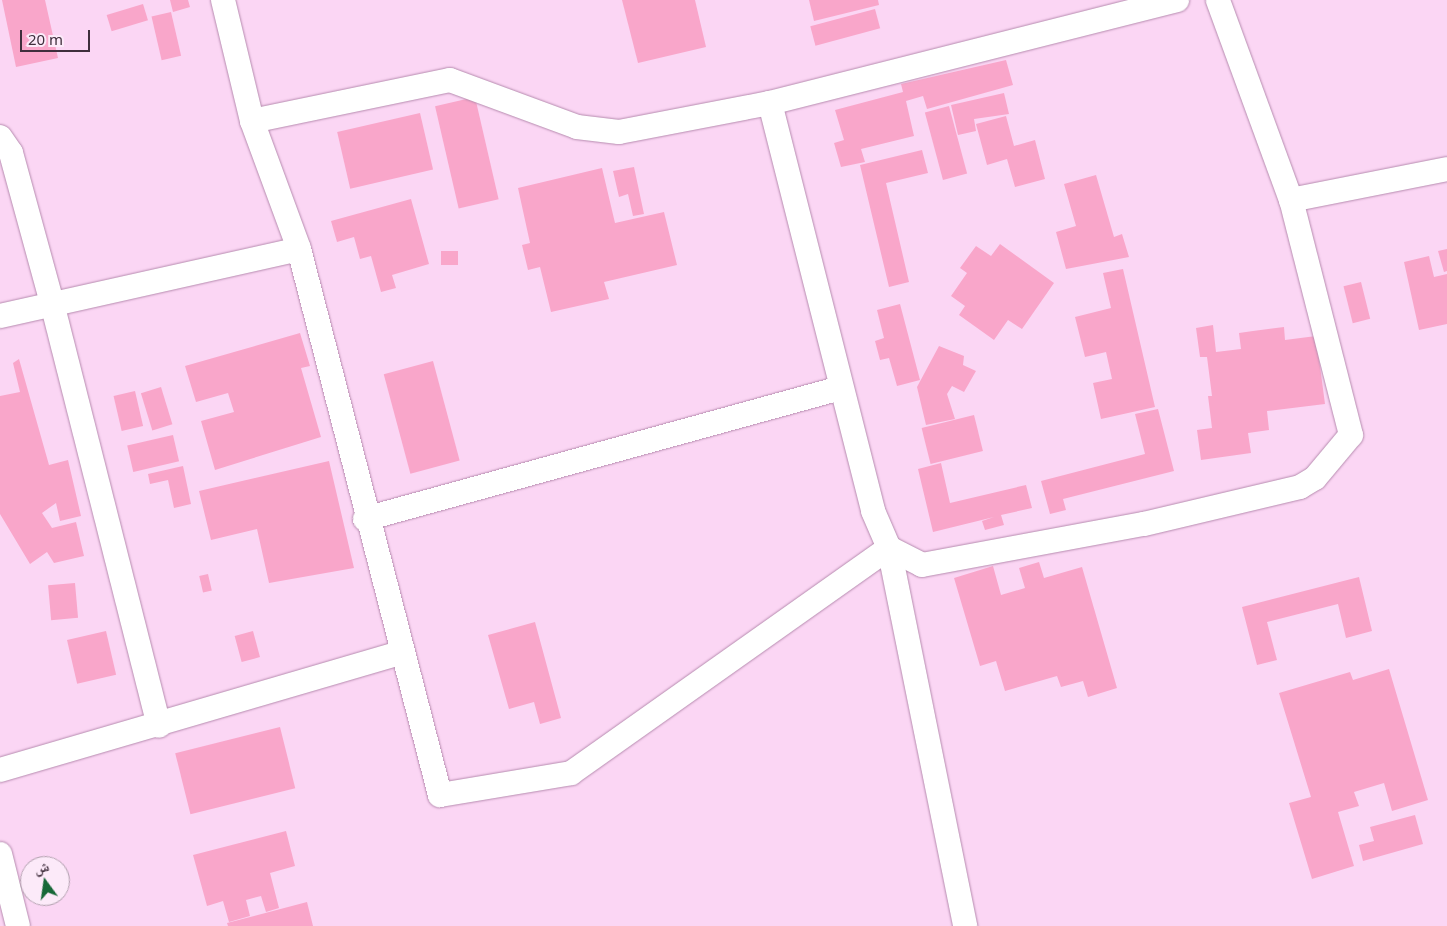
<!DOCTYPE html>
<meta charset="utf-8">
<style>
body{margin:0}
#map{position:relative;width:1447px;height:926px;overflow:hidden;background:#fbd6f4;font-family:"Noto Sans","Noto Naskh Arabic",sans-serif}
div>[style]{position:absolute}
.building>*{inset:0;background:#f9a6ca;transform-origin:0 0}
.roads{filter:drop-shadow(0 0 1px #b68baf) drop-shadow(0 0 1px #b68baf)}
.street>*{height:24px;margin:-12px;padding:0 12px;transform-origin:12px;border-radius:12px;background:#fff}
span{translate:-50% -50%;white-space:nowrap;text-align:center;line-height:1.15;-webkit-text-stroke:4px #fceaf9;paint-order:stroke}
.north{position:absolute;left:20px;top:856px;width:50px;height:50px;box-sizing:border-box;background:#fceaf9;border:1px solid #b09fad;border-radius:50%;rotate:346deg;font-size:14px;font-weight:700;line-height:20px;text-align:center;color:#3f2e3c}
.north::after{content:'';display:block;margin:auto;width:18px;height:22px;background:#176838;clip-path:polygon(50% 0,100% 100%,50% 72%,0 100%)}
.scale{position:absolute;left:20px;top:30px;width:70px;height:22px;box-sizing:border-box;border:2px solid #3f2e3c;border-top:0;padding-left:6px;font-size:15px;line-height:18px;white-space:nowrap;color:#3f2e3c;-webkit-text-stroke:4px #fceaf9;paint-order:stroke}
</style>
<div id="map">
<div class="building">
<i style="clip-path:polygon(2px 0,45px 0,58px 58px,16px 67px)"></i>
<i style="clip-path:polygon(170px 0,188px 0,190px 7px,173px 12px)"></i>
<i style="clip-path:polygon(622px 0,695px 0,706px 47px,638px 63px)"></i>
<i style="clip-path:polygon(809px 0,878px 0,879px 5px,814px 21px)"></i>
<i style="left:143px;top:4px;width:17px;height:38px;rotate:73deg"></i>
<i style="left:875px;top:9px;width:20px;height:67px;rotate:75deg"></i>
<i style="left:171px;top:12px;width:45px;height:20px;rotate:77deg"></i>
<i style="clip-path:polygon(1006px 60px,1013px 85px,927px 109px,923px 96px,906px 101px,914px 136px,861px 149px,865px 162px,841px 167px,834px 143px,844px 140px,835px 110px,903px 92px,901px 84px)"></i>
<i style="clip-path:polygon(1004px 93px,1009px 114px,974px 119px,976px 131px,958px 135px,951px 105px)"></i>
<i style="left:475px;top:97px;width:105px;height:41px;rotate:77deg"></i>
<i style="left:949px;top:106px;width:70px;height:25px;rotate:75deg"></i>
<i style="left:420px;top:113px;width:58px;height:85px;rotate:77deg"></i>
<i style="clip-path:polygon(1006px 116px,1014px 146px,1035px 140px,1045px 179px,1015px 187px,1007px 159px,987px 165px,976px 124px)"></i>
<i style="clip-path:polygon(922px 150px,928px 173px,886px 183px,909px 282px,889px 287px,860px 165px)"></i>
<i style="clip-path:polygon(634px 167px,644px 214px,633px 216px,628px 194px,619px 197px,613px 171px)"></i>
<i style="clip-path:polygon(602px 168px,615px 223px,664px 212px,677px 265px,604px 282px,609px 299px,551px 312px,540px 267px,528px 270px,522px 245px,530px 243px,518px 188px)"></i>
<i style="clip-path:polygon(1096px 175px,1114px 237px,1122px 234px,1129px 257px,1066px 269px,1056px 232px,1076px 226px,1064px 184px)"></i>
<i style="clip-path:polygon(411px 199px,429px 264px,392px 275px,396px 288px,381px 292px,371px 256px,360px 259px,354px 237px,337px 242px,331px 221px)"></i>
<i style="clip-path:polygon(1000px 244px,1054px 283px,1022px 329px,1008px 320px,994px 340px,959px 315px,965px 306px,951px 296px,967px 273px,960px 268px,976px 246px,991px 256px)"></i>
<i style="clip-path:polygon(1447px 249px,1447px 271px,1444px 272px,1438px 251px)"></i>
<i style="left:441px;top:251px;width:17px;height:14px"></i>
<i style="clip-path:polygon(1429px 256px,1434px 277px,1447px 274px,1447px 324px,1419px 330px,1404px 262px)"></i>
<i style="clip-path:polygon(1123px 269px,1155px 407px,1101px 419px,1093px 383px,1112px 379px,1106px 352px,1085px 357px,1075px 317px,1111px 308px,1103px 273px)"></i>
<i style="left:1361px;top:282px;width:38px;height:18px;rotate:76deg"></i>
<i style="clip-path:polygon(900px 304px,920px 380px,897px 386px,889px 358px,880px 360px,875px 341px,884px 338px,877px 310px)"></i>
<i style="clip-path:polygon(1213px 325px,1216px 352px,1241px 349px,1239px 333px,1253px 331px,1284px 327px,1285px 340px,1316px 336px,1325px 404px,1267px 411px,1269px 430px,1248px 433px,1251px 453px,1201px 460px,1197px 430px,1212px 428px,1208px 396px,1212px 396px,1207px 357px,1200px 357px,1196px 328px)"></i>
<i style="clip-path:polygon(300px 333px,310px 366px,301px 368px,321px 437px,215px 470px,201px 421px,234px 412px,228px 393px,196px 402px,185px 366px)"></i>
<i style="clip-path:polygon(939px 346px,964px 356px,963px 365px,976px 371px,964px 392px,952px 386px,947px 394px,955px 419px,926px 425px,917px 387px)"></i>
<i style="clip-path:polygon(19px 359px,49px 465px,68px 460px,81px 516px,60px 521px,56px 503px,42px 513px,52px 528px,76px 522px,84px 556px,54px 563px,47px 552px,30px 564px,0 514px,0 396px,20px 392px,13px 363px)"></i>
<i style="left:433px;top:361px;width:103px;height:51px;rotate:75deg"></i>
<i style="left:161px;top:387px;width:39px;height:21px;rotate:73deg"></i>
<i style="left:135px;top:391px;width:36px;height:22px;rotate:77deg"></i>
<i style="clip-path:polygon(1158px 409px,1174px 471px,1063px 499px,1066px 510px,1050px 514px,1041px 481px,1145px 454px,1135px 414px)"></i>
<i style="left:974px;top:415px;width:37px;height:54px;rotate:76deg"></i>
<i style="left:173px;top:435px;width:27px;height:47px;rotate:77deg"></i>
<i style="clip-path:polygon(329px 461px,354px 568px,269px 583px,257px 529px,211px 540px,199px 491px)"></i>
<i style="clip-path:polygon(941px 463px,950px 503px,1026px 485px,1032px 508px,1001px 515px,1004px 525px,985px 530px,982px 521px,994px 517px,933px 532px,918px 469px)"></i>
<i style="clip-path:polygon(183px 466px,191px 504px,174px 508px,168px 480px,150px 484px,148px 474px)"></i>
<i style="clip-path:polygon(1039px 562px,1044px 578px,1082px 567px,1117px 688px,1088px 697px,1083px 681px,1061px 687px,1057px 676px,1005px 691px,996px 661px,980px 666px,954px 578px,993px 566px,1001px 595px,1025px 588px,1019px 568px)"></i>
<i style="left:208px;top:574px;width:17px;height:9px;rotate:77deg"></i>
<i style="clip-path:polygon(1359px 577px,1372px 631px,1346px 638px,1338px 604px,1267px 622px,1277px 660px,1257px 665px,1242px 607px)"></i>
<i style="left:75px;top:583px;width:35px;height:27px;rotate:85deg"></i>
<i style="clip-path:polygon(535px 622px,561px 718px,540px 724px,534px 702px,509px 709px,488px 635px)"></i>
<i style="left:106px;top:631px;width:45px;height:40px;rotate:77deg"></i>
<i style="left:253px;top:631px;width:27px;height:19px;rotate:75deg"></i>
<i style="clip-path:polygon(1389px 669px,1428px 800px,1392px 811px,1384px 783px,1354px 792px,1359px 806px,1338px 812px,1354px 866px,1312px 879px,1289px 803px,1311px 797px,1279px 693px,1350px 672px,1353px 680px)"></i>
<i style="left:280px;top:727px;width:63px;height:108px;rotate:76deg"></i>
<i style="clip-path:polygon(1415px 815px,1423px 844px,1363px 861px,1359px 845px,1374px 841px,1370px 827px)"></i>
<i style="clip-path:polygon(286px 831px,295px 866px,270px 873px,279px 908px,266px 912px,261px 896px,246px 900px,250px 916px,229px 922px,223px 901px,207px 906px,193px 855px)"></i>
<i style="clip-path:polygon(307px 902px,313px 926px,228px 926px,227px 923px)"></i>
</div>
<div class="roads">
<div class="street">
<i style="left:223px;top:0;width:124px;rotate:76.5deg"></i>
<i style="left:252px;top:121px;width:136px;rotate:69.8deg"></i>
<i style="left:299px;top:249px;width:564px;rotate:75.52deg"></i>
<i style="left:440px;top:795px;width:133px;rotate:-9.5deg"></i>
<i style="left:571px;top:773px;width:390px;rotate:-35.3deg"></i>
<i style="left:889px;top:548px;width:386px;rotate:78.6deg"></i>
<i style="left:770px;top:103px;width:421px;rotate:75.8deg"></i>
<i style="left:873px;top:511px;width:40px;rotate:66.6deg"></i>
<i style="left:889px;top:548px;width:37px;rotate:27deg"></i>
<i style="left:922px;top:565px;width:226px;rotate:-10.5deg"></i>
<i style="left:1144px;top:524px;width:160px;rotate:-13.3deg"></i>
<i style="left:1300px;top:487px;width:17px;rotate:-31deg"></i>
<i style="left:1315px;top:478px;width:56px;rotate:-50.1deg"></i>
<i style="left:1351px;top:435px;width:243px;rotate:-104.3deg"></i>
<i style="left:1291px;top:200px;width:213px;rotate:-110.1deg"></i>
<i style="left:252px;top:121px;width:202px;rotate:-11.7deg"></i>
<i style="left:450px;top:80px;width:135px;rotate:20.3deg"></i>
<i style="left:577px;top:127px;width:42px;rotate:6.8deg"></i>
<i style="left:619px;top:132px;width:154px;rotate:-10.9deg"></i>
<i style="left:770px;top:103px;width:420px;rotate:-14.2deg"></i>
<i style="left:0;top:137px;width:19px;rotate:55deg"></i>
<i style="left:11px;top:153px;width:156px;rotate:74.7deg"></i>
<i style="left:52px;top:303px;width:436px;rotate:75.8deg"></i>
<i style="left:1291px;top:200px;width:159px;rotate:-11.2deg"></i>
<i style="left:0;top:316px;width:306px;rotate:-12.6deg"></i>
<i style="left:365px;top:519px;width:494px;rotate:-15.4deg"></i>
<i style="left:0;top:770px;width:418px;rotate:-16.3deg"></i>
<i style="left:0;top:854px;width:74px;rotate:76deg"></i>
</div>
</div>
<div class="north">ش</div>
<div class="scale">20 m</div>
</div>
